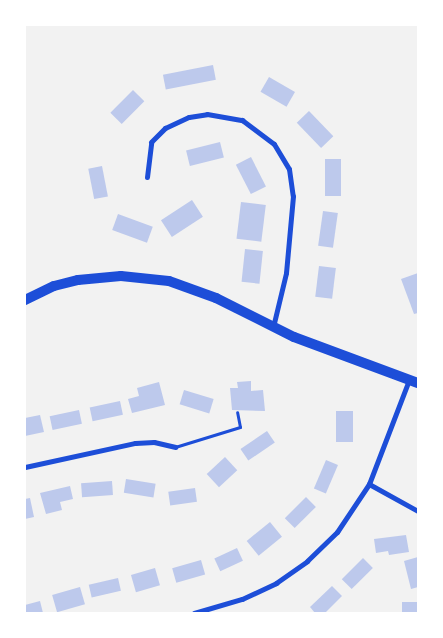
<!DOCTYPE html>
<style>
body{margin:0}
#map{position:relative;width:443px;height:638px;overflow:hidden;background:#f2f2f2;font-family:Inter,sans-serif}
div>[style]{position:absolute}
.building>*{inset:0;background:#bdc9ec;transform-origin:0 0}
.service>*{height:3px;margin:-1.5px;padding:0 1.5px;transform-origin:1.5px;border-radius:1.5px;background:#1d4ed8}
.minor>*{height:5px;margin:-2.5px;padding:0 2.5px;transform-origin:2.5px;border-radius:2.5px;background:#1d4ed8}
.primary>*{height:10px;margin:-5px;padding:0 5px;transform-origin:5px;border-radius:5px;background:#1d4ed8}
span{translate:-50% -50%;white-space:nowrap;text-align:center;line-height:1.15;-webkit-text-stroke:4.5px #fff;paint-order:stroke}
.frame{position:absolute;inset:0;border:26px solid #fff;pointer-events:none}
</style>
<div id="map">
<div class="building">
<i style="left:213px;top:65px;width:15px;height:51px;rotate:79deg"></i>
<i style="left:269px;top:77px;width:30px;height:17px;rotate:30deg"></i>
<i style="left:133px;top:90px;width:16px;height:32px;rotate:45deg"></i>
<i style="left:309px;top:111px;width:35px;height:17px;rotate:46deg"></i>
<i style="left:220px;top:142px;width:16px;height:35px;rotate:76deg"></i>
<i style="left:251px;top:157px;width:33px;height:17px;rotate:63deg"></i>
<i style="left:325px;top:159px;width:16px;height:37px"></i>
<i style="left:102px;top:166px;width:31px;height:14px;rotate:79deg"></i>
<i style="left:192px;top:200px;width:20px;height:37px;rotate:57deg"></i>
<i style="left:241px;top:202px;width:25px;height:37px;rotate:7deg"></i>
<i style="left:323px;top:211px;width:15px;height:35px;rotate:8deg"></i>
<i style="left:118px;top:214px;width:37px;height:17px;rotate:20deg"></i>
<i style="left:245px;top:249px;width:18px;height:33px;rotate:6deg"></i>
<i style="left:319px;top:266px;width:17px;height:31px;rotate:7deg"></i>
<i style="clip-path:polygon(418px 273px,418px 313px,414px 314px,401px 279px)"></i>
<i style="clip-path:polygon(251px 381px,251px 391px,263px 390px,265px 411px,232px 410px,230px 388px,238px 388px,237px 382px)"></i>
<i style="clip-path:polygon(159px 382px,165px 405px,132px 413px,128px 399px,139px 396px,137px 388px)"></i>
<i style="left:184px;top:390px;width:31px;height:15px;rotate:17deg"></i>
<i style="left:120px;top:401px;width:14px;height:31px;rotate:78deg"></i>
<i style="left:79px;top:410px;width:14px;height:30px;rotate:78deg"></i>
<i style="left:336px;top:411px;width:17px;height:31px"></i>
<i style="clip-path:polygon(40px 415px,44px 432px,25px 436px,25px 418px)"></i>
<i style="left:267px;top:431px;width:14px;height:32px;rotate:56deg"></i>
<i style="left:225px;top:457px;width:18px;height:25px;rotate:47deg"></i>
<i style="left:326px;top:460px;width:13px;height:31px;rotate:23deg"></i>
<i style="left:126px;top:479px;width:30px;height:14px;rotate:9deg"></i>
<i style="left:112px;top:481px;width:14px;height:31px;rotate:86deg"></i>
<i style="clip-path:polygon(70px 486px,73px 499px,60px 502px,62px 510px,46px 514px,40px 493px)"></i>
<i style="left:195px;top:488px;width:14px;height:27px;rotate:82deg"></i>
<i style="left:306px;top:497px;width:14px;height:30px;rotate:45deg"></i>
<i style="clip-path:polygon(30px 498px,34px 517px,25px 519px,25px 499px)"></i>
<i style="left:270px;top:522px;width:19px;height:30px;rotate:51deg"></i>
<i style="clip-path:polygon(406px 535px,409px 552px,389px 555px,388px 551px,376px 553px,374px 539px)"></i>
<i style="left:237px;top:548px;width:14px;height:25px;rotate:65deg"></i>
<i style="clip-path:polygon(418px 557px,418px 587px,411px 589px,404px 561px)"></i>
<i style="left:363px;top:558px;width:14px;height:30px;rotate:45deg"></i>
<i style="left:201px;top:560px;width:15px;height:30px;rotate:74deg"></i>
<i style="left:155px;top:568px;width:18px;height:25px;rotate:74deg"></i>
<i style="left:118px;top:578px;width:13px;height:30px;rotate:77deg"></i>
<i style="clip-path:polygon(332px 586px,342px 596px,325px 613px,315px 613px,310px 607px)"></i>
<i style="left:80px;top:587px;width:18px;height:29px;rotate:74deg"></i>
<i style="clip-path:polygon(40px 601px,43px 613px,25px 613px,25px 605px)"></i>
<i style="left:402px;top:602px;width:16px;height:11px"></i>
</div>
<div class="service">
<i style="left:175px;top:447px;width:68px;rotate:-17.1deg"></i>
<i style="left:240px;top:427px;width:15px;rotate:-101deg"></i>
</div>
<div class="minor">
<i style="left:147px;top:177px;width:35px;rotate:-83deg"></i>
<i style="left:151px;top:142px;width:20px;rotate:-45deg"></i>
<i style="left:165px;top:128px;width:26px;rotate:-25deg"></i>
<i style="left:189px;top:117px;width:18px;rotate:-9deg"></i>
<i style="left:207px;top:114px;width:36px;rotate:10deg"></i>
<i style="left:242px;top:120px;width:40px;rotate:37deg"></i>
<i style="left:274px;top:144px;width:29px;rotate:59deg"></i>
<i style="left:289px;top:169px;width:27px;rotate:82deg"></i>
<i style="left:293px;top:196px;width:77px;rotate:95.2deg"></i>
<i style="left:286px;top:273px;width:56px;rotate:103.5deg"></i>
<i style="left:25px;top:467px;width:113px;rotate:-12.3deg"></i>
<i style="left:135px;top:443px;width:19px;rotate:-3deg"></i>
<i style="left:154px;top:442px;width:22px;rotate:13deg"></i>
<i style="left:369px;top:484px;width:56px;rotate:28.9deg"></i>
<i style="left:194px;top:613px;width:50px;rotate:-16.3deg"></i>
<i style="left:242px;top:599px;width:38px;rotate:-25deg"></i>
<i style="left:276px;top:583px;width:38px;rotate:-35deg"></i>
<i style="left:307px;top:561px;width:42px;rotate:-44deg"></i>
<i style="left:337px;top:532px;width:58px;rotate:-56.3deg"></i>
<i style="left:369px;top:484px;width:111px;rotate:-69deg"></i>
</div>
<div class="primary">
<i style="left:25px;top:300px;width:32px;rotate:-26deg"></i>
<i style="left:54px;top:286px;width:25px;rotate:-14deg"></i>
<i style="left:78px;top:280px;width:43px;rotate:-5.3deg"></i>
<i style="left:121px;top:276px;width:48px;rotate:5.9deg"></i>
<i style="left:169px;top:281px;width:50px;rotate:19.9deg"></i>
<i style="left:216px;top:298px;width:87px;rotate:26.6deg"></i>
<i style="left:294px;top:337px;width:132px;rotate:20.4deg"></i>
</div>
<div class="frame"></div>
</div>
